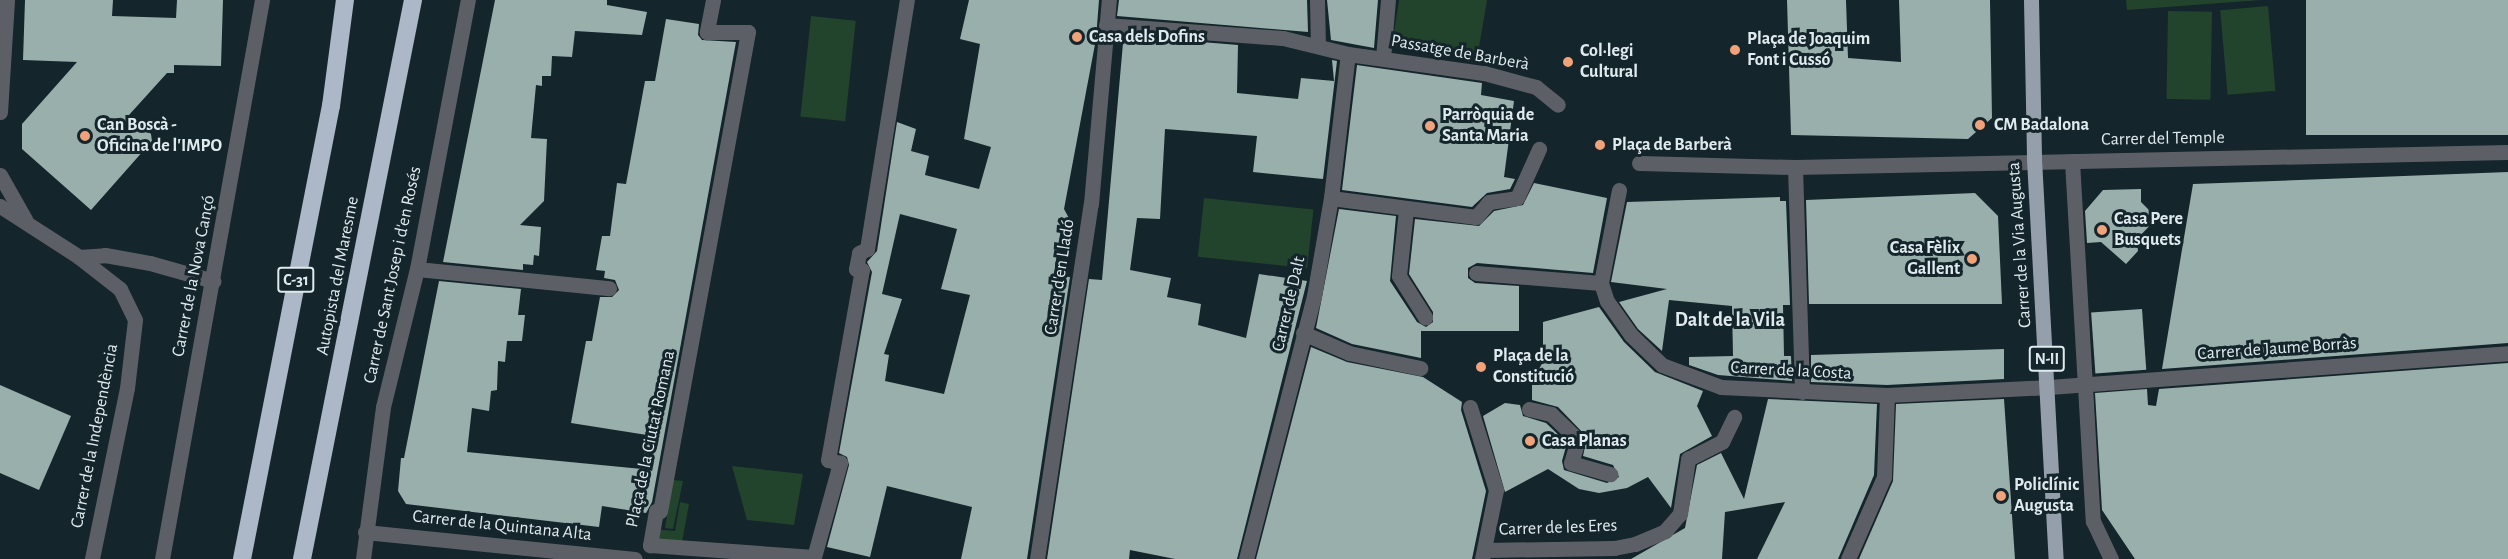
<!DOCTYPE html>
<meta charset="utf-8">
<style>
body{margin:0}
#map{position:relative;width:2508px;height:559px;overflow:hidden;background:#14252b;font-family:"Alegreya Sans",sans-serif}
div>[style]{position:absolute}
.green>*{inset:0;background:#22432c;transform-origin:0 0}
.building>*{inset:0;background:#98afac;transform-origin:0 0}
.minor>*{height:15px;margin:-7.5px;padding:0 7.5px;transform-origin:7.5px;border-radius:7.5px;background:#5c6066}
.major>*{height:15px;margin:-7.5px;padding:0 7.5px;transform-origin:7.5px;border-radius:7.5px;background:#959fab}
.highway>*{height:18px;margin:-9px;padding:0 9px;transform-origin:9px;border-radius:9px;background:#acb7c7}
.dots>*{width:16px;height:16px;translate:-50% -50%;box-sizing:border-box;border:3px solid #14252b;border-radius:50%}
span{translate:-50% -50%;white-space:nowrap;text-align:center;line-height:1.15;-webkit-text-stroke:6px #14252b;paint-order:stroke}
.shield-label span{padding:2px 4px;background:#14252b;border:2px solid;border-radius:4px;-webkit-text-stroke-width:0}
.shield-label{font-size:16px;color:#dfeaee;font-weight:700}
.poi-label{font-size:18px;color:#dfeaee;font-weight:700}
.left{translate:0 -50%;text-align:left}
.right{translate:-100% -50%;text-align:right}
.street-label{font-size:18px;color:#dfeaee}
.neighbourhood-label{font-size:20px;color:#dfeaee;font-weight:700}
</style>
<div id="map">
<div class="green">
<i style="clip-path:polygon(1399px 0,1487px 0,1477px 59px,1392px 46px)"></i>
<i style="clip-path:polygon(2126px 0,2261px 0,2127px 10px)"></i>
<i style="left:2268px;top:6px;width:85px;height:48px;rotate:85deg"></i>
<i style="left:2168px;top:11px;width:44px;height:88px;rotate:1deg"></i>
<i style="left:811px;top:16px;width:45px;height:101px;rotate:6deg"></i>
<i style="left:1204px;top:198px;width:110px;height:59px;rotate:6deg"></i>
<i style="clip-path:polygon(732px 466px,803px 474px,794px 525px,747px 520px)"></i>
<i style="clip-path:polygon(673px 480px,683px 481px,673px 529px,665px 528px)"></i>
<i style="clip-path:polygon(680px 502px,689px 504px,682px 542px,651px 539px,653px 529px,675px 531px)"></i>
</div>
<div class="building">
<i style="clip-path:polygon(25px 0,113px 0,112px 16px,176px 18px,177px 0,223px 0,221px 66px,174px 65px,174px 73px,167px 73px,129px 115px,151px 134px,152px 141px,91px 210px,22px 149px,22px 124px,77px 62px,23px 60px)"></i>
<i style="clip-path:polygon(495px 0,607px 0,607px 5px,647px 12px,642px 35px,575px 31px,572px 57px,552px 56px,551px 76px,542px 76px,542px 86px,536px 85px,531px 138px,547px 139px,544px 201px,520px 225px,541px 227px,539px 256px,534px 255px,533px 265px,523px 264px,523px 270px,443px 262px)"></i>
<i style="clip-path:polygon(evenodd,969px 0,1099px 0,1096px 39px,1064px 209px,1071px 222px,1061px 229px,1057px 252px,1054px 276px,1070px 277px,1027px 559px,961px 559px,972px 507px,887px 486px,870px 557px,827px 547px,849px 465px,847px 457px,839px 453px,872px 272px,867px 262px,877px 251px,897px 122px,916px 129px,911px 151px,929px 156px,925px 175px,979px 189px,991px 147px,964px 139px,980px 44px,960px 39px,969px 0,900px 214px,957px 229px,941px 289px,970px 295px,944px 394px,885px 381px,889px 355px,884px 354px,902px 299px,882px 294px,900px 214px)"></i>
<i style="clip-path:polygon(1119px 0,1307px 0,1308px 32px,1117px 16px)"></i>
<i style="clip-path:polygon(1327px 0,1378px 0,1374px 48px,1331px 40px)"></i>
<i style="clip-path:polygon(1787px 0,1846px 0,1848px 58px,1901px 62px,1899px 0,1990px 0,1992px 118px,1968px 139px,1791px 135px)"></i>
<i style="left:2306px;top:0;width:202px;height:135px"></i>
<i style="clip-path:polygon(666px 19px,699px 24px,698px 35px,702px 40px,736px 42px,652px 502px,646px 513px,602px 506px,599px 527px,406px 504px,398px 491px,401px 458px,404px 458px,439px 281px,521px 289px,518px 315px,525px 315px,522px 341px,507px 341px,505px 362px,498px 361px,497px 390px,491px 391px,489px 411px,472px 408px,467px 452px,642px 469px,647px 435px,571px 423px,586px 341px,592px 341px,600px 297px,612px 297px,619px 290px,615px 280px,604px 278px,605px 271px,596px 270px,602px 236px,610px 236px,617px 183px,626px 184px,645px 81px,655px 81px)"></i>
<i style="clip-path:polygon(1116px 35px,1238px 45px,1237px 93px,1298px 99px,1301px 78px,1334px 81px,1332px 60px,1337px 61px,1323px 179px,1253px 172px,1257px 136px,1165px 129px,1160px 219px,1137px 218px,1130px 270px,1171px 278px,1167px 297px,1201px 304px,1198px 325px,1246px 338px,1259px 274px,1307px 281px,1237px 559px,1175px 559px,1130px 550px,1129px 559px,1047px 559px,1089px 279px,1102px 280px,1123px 43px,1115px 42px)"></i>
<i style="clip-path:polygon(1357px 65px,1482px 83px,1481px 95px,1514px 101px,1504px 177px,1515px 179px,1510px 189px,1487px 193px,1472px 207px,1342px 190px)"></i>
<i style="clip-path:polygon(2508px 172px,2508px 343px,2162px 369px,2193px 184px)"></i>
<i style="clip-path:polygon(1534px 183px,1607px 198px,1593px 273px,1477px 263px,1468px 268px,1468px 278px,1475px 283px,1519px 286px,1519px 331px,1421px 331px,1421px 358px,1352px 344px,1316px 328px,1339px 209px,1396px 216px,1390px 281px,1417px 322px,1426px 327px,1433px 322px,1433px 312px,1409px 274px,1415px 219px,1479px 226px,1494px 211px,1523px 205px)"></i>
<i style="clip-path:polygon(2141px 189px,2141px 202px,2157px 218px,2137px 239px,2138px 251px,2126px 264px,2101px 242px,2087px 243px,2085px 211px,2103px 190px)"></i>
<i style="clip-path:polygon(1975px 193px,1998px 216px,2002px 304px,1809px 304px,1806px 200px)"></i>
<i style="clip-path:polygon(1780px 197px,1780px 201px,1786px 201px,1790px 305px,1783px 305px,1784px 356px,1791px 356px,1792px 381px,1718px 375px,1689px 365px,1689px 357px,1733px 356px,1732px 306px,1669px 300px,1662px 351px,1638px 329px,1619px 302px,1667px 289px,1611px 282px,1627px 202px)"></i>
<i style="clip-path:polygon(1599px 307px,1624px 342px,1655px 372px,1703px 391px,1697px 406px,1712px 436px,1680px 454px,1671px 508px,1648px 477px,1627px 488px,1599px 493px,1579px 489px,1548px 469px,1505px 492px,1483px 416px,1505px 403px,1520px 405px,1523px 416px,1546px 423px,1567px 443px,1562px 461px,1564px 470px,1607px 483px,1619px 477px,1613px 465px,1583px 456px,1587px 437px,1558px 407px,1532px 400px,1532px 381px,1543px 362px,1543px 322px)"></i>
<i style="left:2142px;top:309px;width:61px;height:51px;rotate:86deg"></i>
<i style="clip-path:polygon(1311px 347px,1347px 362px,1423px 377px,1462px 402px,1461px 410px,1486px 491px,1472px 559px,1256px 559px)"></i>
<i style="clip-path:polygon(2004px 349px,2004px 379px,1887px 385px,1811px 382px,1811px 355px)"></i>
<i style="clip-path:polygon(2508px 363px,2508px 559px,2135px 559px,2102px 510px,2095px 393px,2147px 389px,2148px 405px,2156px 406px,2159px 389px)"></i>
<i style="clip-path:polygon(0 385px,71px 416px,39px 490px,0 473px)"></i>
<i style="clip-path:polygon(1768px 399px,1877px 404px,1874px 475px,1838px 559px,1757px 559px,1785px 502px,1725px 512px,1722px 559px,1631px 559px,1685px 528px,1697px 465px,1721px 453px,1744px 499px)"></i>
<i style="clip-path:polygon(2004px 399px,2015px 559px,1859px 559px,1893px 481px,1896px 404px)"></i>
</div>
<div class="minor">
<i style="left:713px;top:0;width:33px;rotate:101deg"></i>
<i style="left:707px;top:32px;width:41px"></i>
<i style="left:748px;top:32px;width:487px;rotate:100.4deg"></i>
<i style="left:660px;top:511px;width:4px;rotate:180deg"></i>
<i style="left:656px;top:511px;width:35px;rotate:100deg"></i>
<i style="left:650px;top:545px;width:164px;rotate:4.2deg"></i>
<i style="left:814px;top:557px;width:98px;rotate:-74.5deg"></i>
<i style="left:840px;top:463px;width:12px;rotate:-166deg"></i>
<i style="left:828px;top:460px;width:193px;rotate:-79.9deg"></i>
<i style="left:862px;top:270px;width:6px;rotate:-171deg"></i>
<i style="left:856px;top:269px;width:16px;rotate:-79deg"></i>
<i style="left:859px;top:253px;width:9px;rotate:-27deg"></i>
<i style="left:867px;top:249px;width:252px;rotate:-80.9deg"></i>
<i style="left:1317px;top:0;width:46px;rotate:88.8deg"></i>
<i style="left:1106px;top:25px;width:177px;rotate:4.2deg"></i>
<i style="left:1283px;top:38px;width:67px;rotate:13.8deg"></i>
<i style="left:1348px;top:54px;width:137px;rotate:8deg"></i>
<i style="left:1484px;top:73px;width:54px;rotate:15.1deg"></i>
<i style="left:1536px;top:87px;width:28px;rotate:39deg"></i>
<i style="left:1383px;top:58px;width:58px;rotate:-85.1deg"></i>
<i style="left:0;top:112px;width:112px;rotate:-86.4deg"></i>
<i style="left:2072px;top:161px;width:361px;rotate:86.7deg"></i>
<i style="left:2093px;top:521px;width:42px;rotate:64.7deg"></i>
<i style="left:1639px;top:163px;width:156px;rotate:1.5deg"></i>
<i style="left:1795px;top:167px;width:713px;rotate:-1.21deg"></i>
<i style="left:1795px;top:167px;width:225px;rotate:88.2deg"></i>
<i style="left:0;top:175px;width:51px;rotate:60.4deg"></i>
<i style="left:1619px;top:190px;width:95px;rotate:101deg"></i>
<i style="left:1601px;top:283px;width:19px;rotate:72deg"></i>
<i style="left:1607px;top:301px;width:42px;rotate:54.8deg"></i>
<i style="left:1631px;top:335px;width:43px;rotate:44.1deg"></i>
<i style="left:1662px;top:365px;width:63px;rotate:20.4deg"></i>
<i style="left:1721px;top:387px;width:166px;rotate:2.8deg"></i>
<i style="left:1887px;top:395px;width:162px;rotate:-2.8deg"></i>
<i style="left:2049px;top:387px;width:460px;rotate:-4.2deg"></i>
<i style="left:1331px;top:198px;width:146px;rotate:7.5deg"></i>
<i style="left:1476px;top:217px;width:20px;rotate:-49deg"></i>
<i style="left:1489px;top:202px;width:28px;rotate:-8deg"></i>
<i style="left:1517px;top:198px;width:54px;rotate:-65.8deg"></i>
<i style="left:0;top:206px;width:94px;rotate:32.8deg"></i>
<i style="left:79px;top:257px;width:52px;rotate:38deg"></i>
<i style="left:120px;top:289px;width:34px;rotate:64deg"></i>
<i style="left:135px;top:320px;width:68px;rotate:96.7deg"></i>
<i style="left:127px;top:388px;width:175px;rotate:101.6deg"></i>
<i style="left:1406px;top:210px;width:66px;rotate:96.1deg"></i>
<i style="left:1399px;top:276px;width:49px;rotate:57.6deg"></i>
<i style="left:79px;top:257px;width:26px;rotate:-4deg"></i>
<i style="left:105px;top:255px;width:46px;rotate:10.1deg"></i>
<i style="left:150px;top:263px;width:66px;rotate:15.9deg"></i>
<i style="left:417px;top:269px;width:193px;rotate:5.7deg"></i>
<i style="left:1476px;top:273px;width:125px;rotate:4.6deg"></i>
<i style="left:1303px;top:333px;width:50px;rotate:23.5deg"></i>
<i style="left:1349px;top:353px;width:73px;rotate:11.9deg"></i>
<i style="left:1470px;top:407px;width:87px;rotate:72.6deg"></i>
<i style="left:1496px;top:490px;width:70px;rotate:101.5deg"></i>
<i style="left:1529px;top:409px;width:23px;rotate:13deg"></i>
<i style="left:1551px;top:414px;width:37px;rotate:44deg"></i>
<i style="left:1578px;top:440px;width:24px;rotate:107deg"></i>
<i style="left:1571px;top:463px;width:41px;rotate:15.8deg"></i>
<i style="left:365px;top:532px;width:271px;rotate:5.7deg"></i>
<i style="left:1485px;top:550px;width:129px;rotate:-0.9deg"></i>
<i style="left:1614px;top:548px;width:21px;rotate:-11deg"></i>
<i style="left:1635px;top:544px;width:33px;rotate:-23deg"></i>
<i style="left:1665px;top:531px;width:23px;rotate:-49deg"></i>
<i style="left:1680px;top:514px;width:56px;rotate:-81.7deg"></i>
<i style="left:1688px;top:459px;width:38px;rotate:-27deg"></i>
<i style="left:1722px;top:442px;width:28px;rotate:-64deg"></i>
<i style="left:162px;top:559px;width:568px;rotate:-79.86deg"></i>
<i style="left:363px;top:559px;width:153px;rotate:-82.5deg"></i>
<i style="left:383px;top:407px;width:142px;rotate:-76.2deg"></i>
<i style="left:417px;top:269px;width:274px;rotate:-79.3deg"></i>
<i style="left:1037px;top:559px;width:359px;rotate:-81.4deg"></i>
<i style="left:1091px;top:204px;width:205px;rotate:-85deg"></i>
<i style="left:1246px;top:559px;width:272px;rotate:-75.5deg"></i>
<i style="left:1314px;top:296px;width:99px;rotate:-80.2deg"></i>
<i style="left:1331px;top:198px;width:145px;rotate:-83.3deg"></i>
<i style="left:1848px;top:559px;width:90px;rotate:-66.3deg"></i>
<i style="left:1884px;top:477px;width:82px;rotate:-87.9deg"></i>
</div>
<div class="major">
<i style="left:2031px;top:0;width:159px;rotate:88.9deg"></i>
<i style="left:2034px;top:159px;width:401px;rotate:86.9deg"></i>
</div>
<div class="highway">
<i style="left:242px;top:559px;width:462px;rotate:-78.9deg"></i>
<i style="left:331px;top:106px;width:107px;rotate:-82.5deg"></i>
<i style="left:302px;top:559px;width:570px;rotate:-78.77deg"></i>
</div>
<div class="dots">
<i style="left:1077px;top:37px;background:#f0a27a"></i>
<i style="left:1735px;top:50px;background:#f0a27a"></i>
<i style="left:1568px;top:62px;background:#f0a27a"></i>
<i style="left:1980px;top:125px;background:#f0a27a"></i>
<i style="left:1430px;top:126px;background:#f0a27a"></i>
<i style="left:85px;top:136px;background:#f0a27a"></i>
<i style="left:1600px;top:145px;background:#f0a27a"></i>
<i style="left:2102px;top:230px;background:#f0a27a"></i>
<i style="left:1972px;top:259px;background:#f0a27a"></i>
<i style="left:1481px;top:367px;background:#f0a27a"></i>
<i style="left:1530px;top:441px;background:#f0a27a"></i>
<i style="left:2001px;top:496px;background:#f0a27a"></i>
</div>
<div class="shield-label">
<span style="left:296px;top:280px">C-31</span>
<span style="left:2047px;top:359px">N-II</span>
</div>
<div class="poi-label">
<span class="left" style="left:1089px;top:37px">Casa dels Dofins</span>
<span class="left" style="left:1747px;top:50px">Plaça de Joaquim<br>Font i Cussó</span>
<span class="left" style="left:1580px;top:62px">Col·legi<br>Cultural</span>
<span class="left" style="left:1442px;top:126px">Parròquia de<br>Santa Maria</span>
<span class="left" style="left:1994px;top:125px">CM Badalona</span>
<span class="left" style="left:97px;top:136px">Can Boscà -<br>Oficina de l'IMPO</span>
<span class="left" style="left:1612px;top:145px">Plaça de Barberà</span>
<span class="left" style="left:2114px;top:230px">Casa Pere<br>Busquets</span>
<span class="right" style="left:1960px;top:259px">Casa Fèlix<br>Gallent</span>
<span class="left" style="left:1493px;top:367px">Plaça de la<br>Constitució</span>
<span class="left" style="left:1542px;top:441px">Casa Planas</span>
<span class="left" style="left:2014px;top:496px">Policlínic<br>Augusta</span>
</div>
<div class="street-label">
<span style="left:1460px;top:53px;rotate:10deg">Passatge de Barberà</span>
<span style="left:2163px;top:139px;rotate:-1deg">Carrer del Temple</span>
<span style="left:2020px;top:245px;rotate:-94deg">Carrer de la Via Augusta</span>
<span style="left:393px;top:275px;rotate:-78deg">Carrer de Sant Josep i d'en Rosés</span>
<span style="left:194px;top:276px;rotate:-79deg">Carrer de la Nova Cançó</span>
<span style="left:338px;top:276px;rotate:-79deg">Autopista del Maresme</span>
<span style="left:1060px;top:277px;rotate:-81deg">Carrer d'en Lladó</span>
<span style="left:1289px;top:304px;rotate:-77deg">Carrer de Dalt</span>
<span style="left:2277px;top:349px;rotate:-4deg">Carrer de Jaume Borràs</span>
<span style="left:1791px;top:371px;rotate:3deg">Carrer de la Costa</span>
<span style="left:95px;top:436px;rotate:-79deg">Carrer de la Independència</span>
<span style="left:651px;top:439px;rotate:-78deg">Plaça de la Ciutat Romana</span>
<span style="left:502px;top:526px;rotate:6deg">Carrer de la Quintana Alta</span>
<span style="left:1558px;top:528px;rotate:-2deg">Carrer de les Eres</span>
</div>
<div class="neighbourhood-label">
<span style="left:1730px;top:320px">Dalt de la Vila</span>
</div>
</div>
